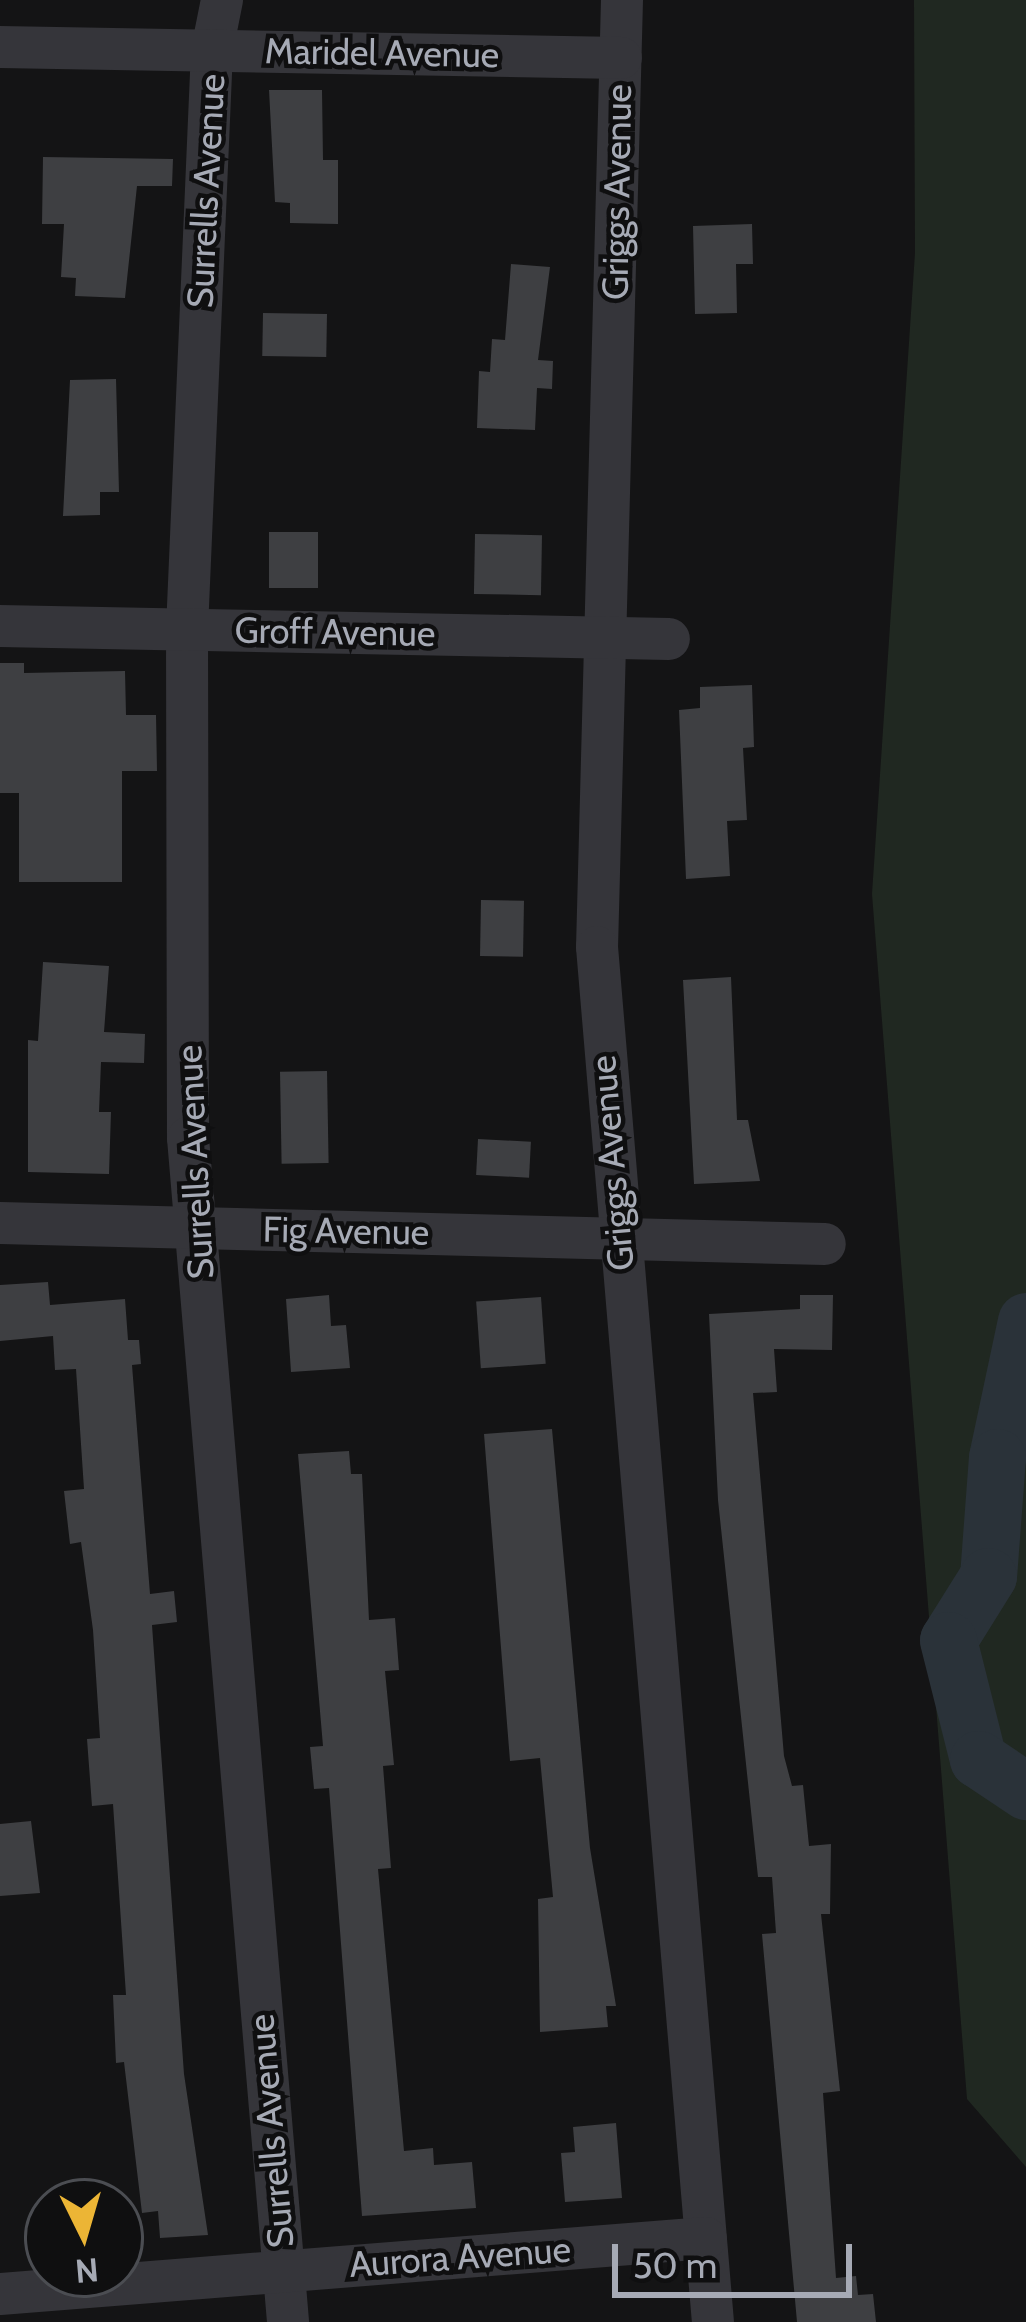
<!DOCTYPE html>
<style>
body{margin:0}
#map{position:relative;width:1026px;height:2322px;overflow:hidden;background:#141415;font-family:Cabin,sans-serif}
div>[style]{position:absolute}
.green>*{inset:0;background:#202821}
.river>*{height:57px;margin:-28.5px;padding:0 28.5px;transform-origin:28.5px;border-radius:28.5px;background:#2a3239}
.building>*{inset:0;background:#3e3f42;transform-origin:0 0}
.minor>*{height:42px;margin:-21px;padding:0 21px;transform-origin:21px;border-radius:21px;background:#35353a}
span{translate:-50% -50%;white-space:nowrap;text-align:center;line-height:1.15;-webkit-text-stroke:9px #0f0f10;paint-order:stroke}
.street-label{font-size:36px;color:#a6aab5}
.north{position:absolute;left:24px;top:2178px;width:120px;height:120px;box-sizing:border-box;background:#0f0f10;border:3px solid #4b4d52;border-radius:50%;rotate:175deg;font-size:33px;font-weight:700;line-height:48px;text-align:center;color:#a6aab5}
.north::after{content:'';display:block;margin:auto;width:42px;height:54px;background:#ecb535;clip-path:polygon(50% 0,100% 100%,50% 72%,0 100%)}
.scale{position:absolute;left:612px;top:2244px;width:240px;height:54px;box-sizing:border-box;border:6px solid #a6aab5;border-top:0;padding-left:15px;font-size:36px;line-height:42px;white-space:nowrap;color:#a6aab5;-webkit-text-stroke:9px #0f0f10;paint-order:stroke}
</style>
<div id="map">
<div class="green">
<i style="clip-path:polygon(914px 0,1026px 0,1026px 2167px,967px 2099px,872px 894px,915px 253px)"></i>
</div>
<div class="river">
<i style="left:1026px;top:1321px;width:139px;rotate:102deg"></i>
<i style="left:997px;top:1457px;width:119px;rotate:94.3deg"></i>
<i style="left:988px;top:1576px;width:75px;rotate:122deg"></i>
<i style="left:948px;top:1640px;width:123px;rotate:75.9deg"></i>
<i style="left:978px;top:1759px;width:58px;rotate:33.7deg"></i>
</div>
<div class="building">
<i style="clip-path:polygon(269px 90px,322px 90px,323px 160px,338px 160px,338px 224px,290px 223px,290px 203px,275px 202px)"></i>
<i style="clip-path:polygon(43px 157px,173px 159px,172px 186px,137px 186px,125px 298px,75px 296px,76px 278px,61px 277px,64px 224px,42px 224px)"></i>
<i style="clip-path:polygon(752px 224px,753px 264px,736px 264px,737px 313px,695px 314px,693px 226px)"></i>
<i style="clip-path:polygon(511px 264px,550px 267px,538px 360px,553px 361px,552px 389px,537px 388px,535px 430px,477px 428px,479px 371px,490px 372px,492px 339px,505px 340px)"></i>
<i style="left:263px;top:313px;width:64px;height:43px;rotate:1deg"></i>
<i style="clip-path:polygon(116px 379px,119px 492px,100px 492px,100px 515px,63px 516px,70px 380px)"></i>
<i style="left:269px;top:532px;width:49px;height:56px"></i>
<i style="left:475px;top:534px;width:67px;height:60px;rotate:1deg"></i>
<i style="clip-path:polygon(0 663px,24px 663px,24px 673px,125px 671px,126px 715px,156px 715px,157px 771px,122px 771px,122px 882px,19px 882px,19px 793px,0 793px)"></i>
<i style="clip-path:polygon(752px 685px,754px 747px,743px 748px,747px 820px,727px 821px,730px 876px,686px 879px,679px 710px,700px 708px,700px 687px)"></i>
<i style="left:481px;top:900px;width:43px;height:56px;rotate:1deg"></i>
<i style="clip-path:polygon(43px 962px,109px 966px,104px 1032px,145px 1034px,144px 1063px,101px 1062px,99px 1112px,111px 1112px,109px 1174px,28px 1172px,28px 1040px,38px 1041px)"></i>
<i style="clip-path:polygon(731px 977px,737px 1120px,748px 1120px,760px 1181px,694px 1184px,683px 980px)"></i>
<i style="left:327px;top:1071px;width:92px;height:47px;rotate:89deg"></i>
<i style="left:478px;top:1139px;width:53px;height:36px;rotate:3deg"></i>
<i style="clip-path:polygon(48px 1282px,50px 1305px,125px 1299px,128px 1340px,139px 1340px,141px 1364px,132px 1365px,150px 1594px,174px 1591px,177px 1622px,152px 1625px,184px 2074px,208px 2235px,160px 2238px,158px 2211px,142px 2213px,124px 2062px,116px 2063px,113px 1995px,126px 1995px,113px 1804px,92px 1806px,87px 1739px,100px 1738px,93px 1630px,81px 1542px,70px 1544px,64px 1491px,84px 1489px,76px 1369px,55px 1370px,53px 1336px,0 1341px,0 1285px)"></i>
<i style="clip-path:polygon(329px 1295px,331px 1326px,346px 1325px,350px 1368px,291px 1372px,286px 1299px)"></i>
<i style="clip-path:polygon(800px 1295px,833px 1295px,832px 1350px,774px 1349px,777px 1392px,753px 1393px,784px 1756px,792px 1786px,803px 1785px,809px 1846px,831px 1844px,830px 1914px,821px 1914px,840px 2091px,823px 2093px,836px 2278px,856px 2276px,858px 2295px,873px 2294px,876px 2322px,797px 2322px,762px 1934px,776px 1933px,772px 1877px,758px 1877px,718px 1500px,709px 1314px,800px 1309px)"></i>
<i style="left:541px;top:1297px;width:67px;height:65px;rotate:86deg"></i>
<i style="clip-path:polygon(552px 1429px,590px 1848px,616px 2006px,606px 2006px,608px 2027px,540px 2032px,538px 1899px,553px 1897px,540px 1758px,510px 1761px,484px 1434px)"></i>
<i style="clip-path:polygon(349px 1451px,351px 1474px,362px 1474px,369px 1620px,395px 1618px,399px 1670px,385px 1671px,394px 1765px,383px 1766px,391px 1868px,378px 1869px,404px 2151px,433px 2148px,434px 2165px,472px 2162px,476px 2208px,362px 2216px,329px 1788px,314px 1789px,310px 1747px,323px 1746px,298px 1454px)"></i>
<i style="clip-path:polygon(31px 1821px,40px 1893px,0 1896px,0 1824px)"></i>
<i style="clip-path:polygon(616px 2123px,622px 2198px,565px 2202px,561px 2153px,575px 2152px,573px 2127px)"></i>
</div>
<div class="minor">
<i style="left:222px;top:0;width:51px;rotate:101.3deg"></i>
<i style="left:212px;top:50px;width:580px;rotate:92.47deg"></i>
<i style="left:187px;top:629px;width:509px;rotate:89.89deg"></i>
<i style="left:188px;top:1138px;width:1188px;rotate:85.17deg"></i>
<i style="left:622px;top:0;width:947px;rotate:91.51deg"></i>
<i style="left:597px;top:947px;width:1380px;rotate:85.18deg"></i>
<i style="left:0;top:47px;width:621px;rotate:1.01deg"></i>
<i style="left:0;top:626px;width:669px;rotate:1.11deg"></i>
<i style="left:0;top:1223px;width:825px;rotate:1.46deg"></i>
<i style="left:0;top:2294px;width:708px;rotate:-4.54deg"></i>
</div>
<div class="street-label">
<span style="left:382px;top:53px;rotate:1deg">Maridel Avenue</span>
<span style="left:206px;top:191px;rotate:-87deg">Surrells Avenue</span>
<span style="left:617px;top:192px;rotate:-89deg">Griggs Avenue</span>
<span style="left:335px;top:632px;rotate:1deg">Groff Avenue</span>
<span style="left:195px;top:1162px;rotate:-93deg">Surrells Avenue</span>
<span style="left:612px;top:1163px;rotate:-95deg">Griggs Avenue</span>
<span style="left:346px;top:1231px;rotate:1deg">Fig Avenue</span>
<span style="left:271px;top:2131px;rotate:-95deg">Surrells Avenue</span>
<span style="left:460px;top:2257px;rotate:-4deg">Aurora Avenue</span>
</div>
<div class="north">N</div>
<div class="scale">50 m</div>
</div>
